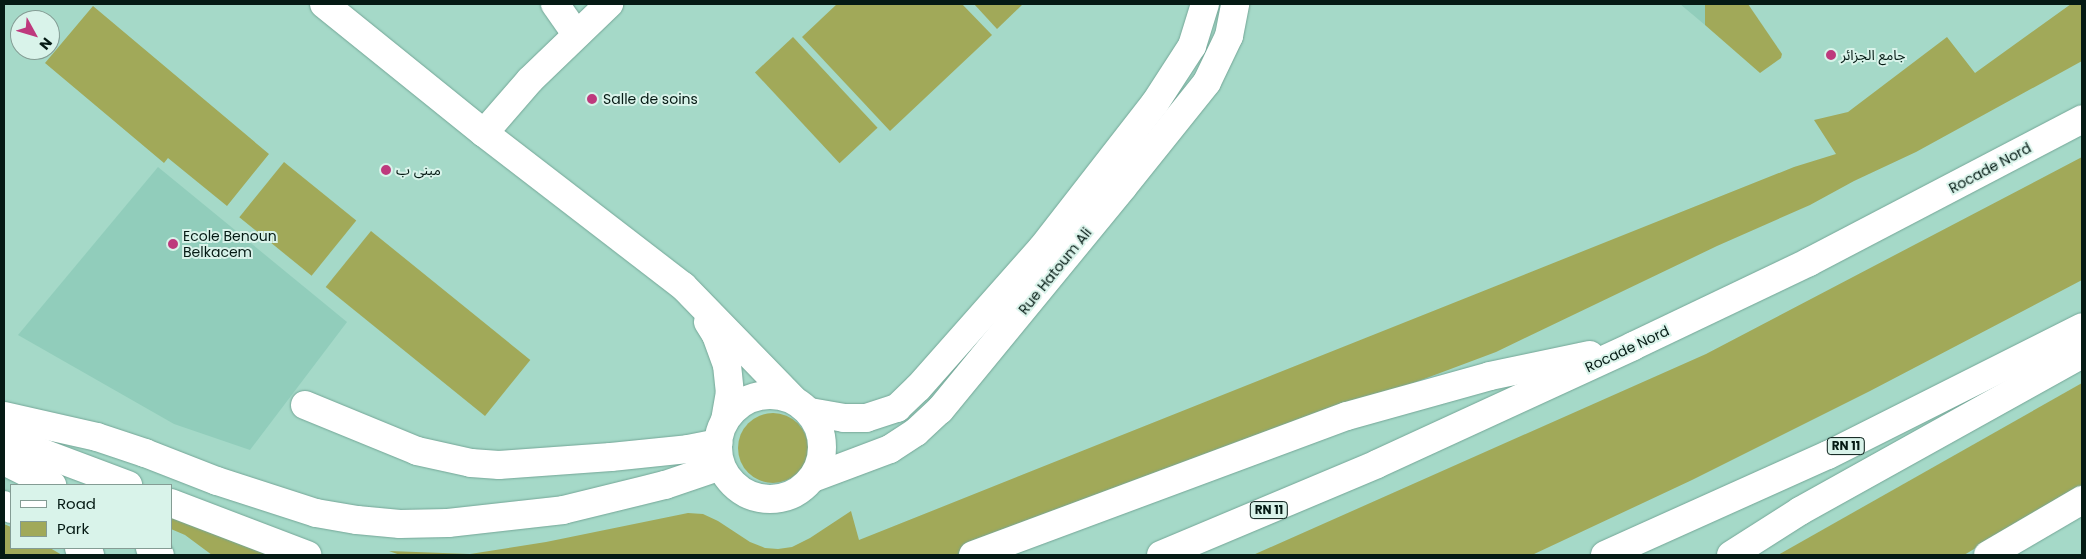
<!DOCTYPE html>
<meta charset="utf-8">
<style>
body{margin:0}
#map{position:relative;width:2086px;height:559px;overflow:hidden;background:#a5d9c8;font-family:Poppins,"Noto Sans Arabic",sans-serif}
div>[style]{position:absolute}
.built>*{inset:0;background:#91cdbb}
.green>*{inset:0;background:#a1a959;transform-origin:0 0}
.round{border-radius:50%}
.roads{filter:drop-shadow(0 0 1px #74a697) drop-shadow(0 0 1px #74a697)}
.minor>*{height:28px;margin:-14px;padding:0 14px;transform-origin:14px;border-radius:14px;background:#fff}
.tertiary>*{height:28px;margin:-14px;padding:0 14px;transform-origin:14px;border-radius:14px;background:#fff}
.tertiary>.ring{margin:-14px;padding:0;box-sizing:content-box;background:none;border:28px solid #fff;border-radius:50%}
.motorway>*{height:28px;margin:-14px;padding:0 14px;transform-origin:14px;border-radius:14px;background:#fff}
.dots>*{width:14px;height:14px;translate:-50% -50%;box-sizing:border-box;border:2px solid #d9f3ea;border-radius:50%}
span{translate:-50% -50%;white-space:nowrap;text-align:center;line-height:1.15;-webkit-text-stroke:4px #d9f3ea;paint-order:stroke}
.shield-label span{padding:1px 4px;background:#d9f3ea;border:1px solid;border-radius:4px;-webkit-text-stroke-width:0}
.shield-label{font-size:12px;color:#051a14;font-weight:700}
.poi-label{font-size:14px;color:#051a14}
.left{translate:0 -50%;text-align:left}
.street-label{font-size:14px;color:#051a14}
.frame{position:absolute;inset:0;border:5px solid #051a14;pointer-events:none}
.legend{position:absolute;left:10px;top:484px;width:162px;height:65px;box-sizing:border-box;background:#d9f3ea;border:1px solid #849c94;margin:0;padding:6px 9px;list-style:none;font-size:15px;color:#051a14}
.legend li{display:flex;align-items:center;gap:10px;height:25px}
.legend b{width:25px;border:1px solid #849c94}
.north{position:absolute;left:10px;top:10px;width:50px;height:50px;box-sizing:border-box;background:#d9f3ea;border:1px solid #849c94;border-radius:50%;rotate:129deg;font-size:14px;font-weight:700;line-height:20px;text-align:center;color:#051a14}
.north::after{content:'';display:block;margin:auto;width:18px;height:22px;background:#be397d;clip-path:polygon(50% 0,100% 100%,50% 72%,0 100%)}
</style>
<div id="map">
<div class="built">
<i style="clip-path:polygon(1680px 4px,1705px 4px,1705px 25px)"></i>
<i style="clip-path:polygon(158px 167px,347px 322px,250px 450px,174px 424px,18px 335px)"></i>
</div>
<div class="green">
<i style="clip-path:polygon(837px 4px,962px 4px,992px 35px,890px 131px,802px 37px)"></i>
<i style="clip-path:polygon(974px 4px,1023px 4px,997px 29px)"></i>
<i style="clip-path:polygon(1705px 4px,1748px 4px,1782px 54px,1781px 58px,1760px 73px,1705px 25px)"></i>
<i style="clip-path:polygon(2071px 4px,2082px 4px,2082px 61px,1916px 152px,1854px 181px,1810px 205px,1717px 246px,1496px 352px,955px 555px,400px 555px,389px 551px,470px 554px,546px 542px,688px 513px,703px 514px,718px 521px,750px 542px,765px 548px,778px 549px,792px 547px,810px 538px,851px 511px,859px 540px,1794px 167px,1836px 154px,1814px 120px,1848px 112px,1947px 37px,1975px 73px)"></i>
<i style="clip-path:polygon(93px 6px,269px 154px,227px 206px,168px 158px,164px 163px,45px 63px)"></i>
<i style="left:793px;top:37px;width:124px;height:52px;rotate:47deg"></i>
<i style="clip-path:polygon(2082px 157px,2082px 280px,1870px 391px,1692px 480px,1532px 555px,1253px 555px,1706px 354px)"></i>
<i style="left:284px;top:162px;width:93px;height:71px;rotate:39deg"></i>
<i style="left:371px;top:231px;width:205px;height:72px;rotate:39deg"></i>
<i style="clip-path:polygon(2082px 383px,2082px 485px,1964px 555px,1778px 555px)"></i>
<i class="round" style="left:738px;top:413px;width:70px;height:70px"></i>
<i style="clip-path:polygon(171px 517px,268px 555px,212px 555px,185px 535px,171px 529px)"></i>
<i style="clip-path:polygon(4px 524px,11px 527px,11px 548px,50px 548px,62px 555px,4px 555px)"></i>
</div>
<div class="roads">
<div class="minor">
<i style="left:555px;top:4px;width:37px;rotate:55deg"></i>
<i style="left:484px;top:133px;width:70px;rotate:-49deg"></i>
<i style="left:530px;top:80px;width:110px;rotate:-43.9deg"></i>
<i style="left:305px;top:405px;width:121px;rotate:22.3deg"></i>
<i style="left:417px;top:451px;width:55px;rotate:12.5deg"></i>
<i style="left:471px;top:463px;width:28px;rotate:4deg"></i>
<i style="left:499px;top:465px;width:112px;rotate:-4.1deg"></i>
<i style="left:611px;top:457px;width:77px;rotate:-5.9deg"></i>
<i style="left:688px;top:449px;width:31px;rotate:-11deg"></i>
<i style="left:1988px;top:555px;width:109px;rotate:-30.3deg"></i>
</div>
<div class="tertiary">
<i style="left:324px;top:4px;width:206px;rotate:38.9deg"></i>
<i style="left:484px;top:133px;width:251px;rotate:37.6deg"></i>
<i style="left:683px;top:286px;width:158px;rotate:45.8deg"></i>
<i style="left:708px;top:322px;width:15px;rotate:58deg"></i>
<i style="left:716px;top:335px;width:32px;rotate:70deg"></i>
<i style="left:727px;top:365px;width:27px;rotate:84deg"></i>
<i style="left:730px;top:392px;width:27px;rotate:100deg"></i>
<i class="ring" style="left:718px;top:395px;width:76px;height:76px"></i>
<i style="left:810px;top:412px;width:35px;rotate:10deg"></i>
<i style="left:844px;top:418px;width:22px"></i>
<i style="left:866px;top:418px;width:33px;rotate:-18deg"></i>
<i style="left:897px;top:408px;width:29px;rotate:-44deg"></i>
<i style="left:918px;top:388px;width:187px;rotate:-48.5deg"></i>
<i style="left:1042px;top:248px;width:184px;rotate:-52.1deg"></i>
<i style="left:1155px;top:103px;width:68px;rotate:-57deg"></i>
<i style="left:1192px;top:46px;width:44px;rotate:-72.8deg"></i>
<i style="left:813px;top:478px;width:82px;rotate:-20.6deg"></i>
<i style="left:890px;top:449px;width:31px;rotate:-33deg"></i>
<i style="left:916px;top:432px;width:33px;rotate:-43deg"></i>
<i style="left:940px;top:410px;width:288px;rotate:-50.6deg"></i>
<i style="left:1123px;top:187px;width:134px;rotate:-51.3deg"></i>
<i style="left:1207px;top:82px;width:51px;rotate:-64.4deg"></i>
<i style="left:1229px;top:36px;width:33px;rotate:-79deg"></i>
</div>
<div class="motorway">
<i style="left:4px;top:416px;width:95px;rotate:12.7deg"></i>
<i style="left:97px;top:437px;width:51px;rotate:18.4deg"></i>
<i style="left:145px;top:453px;width:77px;rotate:21.3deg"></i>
<i style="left:217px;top:481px;width:104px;rotate:17.9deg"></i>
<i style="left:316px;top:513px;width:42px;rotate:9.7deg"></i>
<i style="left:357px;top:520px;width:43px;rotate:5.3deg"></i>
<i style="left:400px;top:524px;width:48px;rotate:-1.2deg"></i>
<i style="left:448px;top:523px;width:116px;rotate:-6.4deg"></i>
<i style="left:563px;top:510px;width:105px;rotate:-13.8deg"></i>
<i style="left:665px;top:485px;width:59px;rotate:-18.7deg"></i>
<i style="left:4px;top:441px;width:41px;rotate:17.1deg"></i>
<i style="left:43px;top:453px;width:91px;rotate:20.6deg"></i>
<i style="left:4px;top:461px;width:54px;rotate:26.6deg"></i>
<i style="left:171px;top:503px;width:146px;rotate:20.9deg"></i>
<i style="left:4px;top:505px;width:8px;rotate:30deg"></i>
<i style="left:79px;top:548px;width:13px;rotate:32deg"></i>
<i style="left:150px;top:548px;width:12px;rotate:35deg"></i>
<i style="left:973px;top:555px;width:399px;rotate:-20.4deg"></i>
<i style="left:1347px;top:416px;width:148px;rotate:-15.6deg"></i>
<i style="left:1490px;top:376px;width:102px;rotate:-11.9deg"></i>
<i style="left:1161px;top:555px;width:234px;rotate:-22.8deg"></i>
<i style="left:1377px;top:464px;width:282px;rotate:-24.7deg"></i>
<i style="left:1633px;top:346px;width:195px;rotate:-25.5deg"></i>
<i style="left:1809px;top:262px;width:308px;rotate:-27.6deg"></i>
<i style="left:1605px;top:555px;width:244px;rotate:-24.2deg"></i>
<i style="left:1828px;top:455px;width:284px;rotate:-26.7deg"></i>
<i style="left:1731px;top:555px;width:82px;rotate:-32.5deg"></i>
<i style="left:1800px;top:511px;width:323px;rotate:-29.1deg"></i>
</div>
</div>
<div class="dots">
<i style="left:1831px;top:55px;background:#be397d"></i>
<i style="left:592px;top:99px;background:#be397d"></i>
<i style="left:386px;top:170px;background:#be397d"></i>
<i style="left:173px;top:244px;background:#be397d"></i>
</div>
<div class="shield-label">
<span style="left:1846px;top:446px">RN 11</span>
<span style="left:1269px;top:510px">RN 11</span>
</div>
<div class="poi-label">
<span class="left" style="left:1841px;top:55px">جامع الجزائر</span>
<span class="left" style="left:603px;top:99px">Salle de soins</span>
<span class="left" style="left:396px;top:170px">مبنى ب</span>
<span class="left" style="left:183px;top:244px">Ecole Benoun<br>Belkacem</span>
</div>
<div class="street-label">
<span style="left:1990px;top:168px;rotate:-28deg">Rocade Nord</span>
<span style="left:1055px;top:271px;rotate:-51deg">Rue Hatoum Ali</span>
<span style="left:1627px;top:349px;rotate:-25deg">Rocade Nord</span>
</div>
<div class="frame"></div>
<ul class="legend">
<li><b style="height:6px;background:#fff"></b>Road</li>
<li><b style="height:14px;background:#a1a959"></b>Park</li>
</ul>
<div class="north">N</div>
</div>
